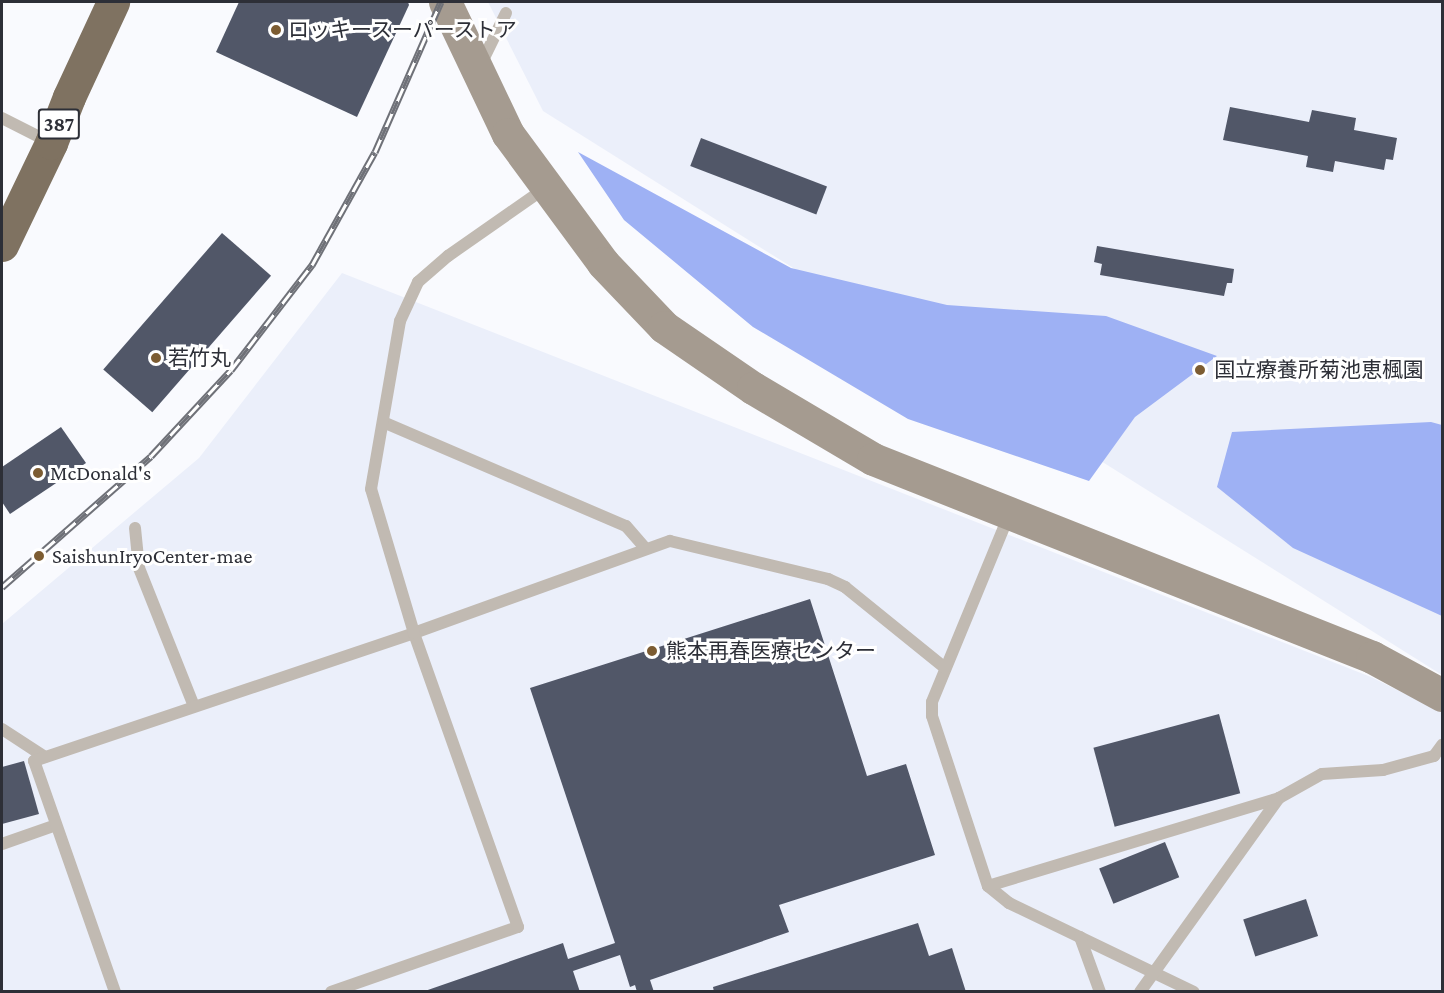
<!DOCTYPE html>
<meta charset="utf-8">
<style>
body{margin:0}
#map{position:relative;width:1444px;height:993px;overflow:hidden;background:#f9fafe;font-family:"Crimson Pro","Noto Sans JP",serif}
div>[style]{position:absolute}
.built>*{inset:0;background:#ebeffa}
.forest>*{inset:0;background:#9eb1f4}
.building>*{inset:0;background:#515768;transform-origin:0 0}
.lane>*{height:12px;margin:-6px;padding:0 6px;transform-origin:6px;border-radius:6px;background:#c1bab2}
.secondary>*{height:33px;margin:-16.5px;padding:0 16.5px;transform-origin:16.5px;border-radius:16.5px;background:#a59b90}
.highway>*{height:33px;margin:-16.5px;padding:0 16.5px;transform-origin:16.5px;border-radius:16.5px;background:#7f7261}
.rail>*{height:7px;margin-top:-3.5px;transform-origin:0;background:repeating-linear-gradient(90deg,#fff 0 14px,#6f7178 0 28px);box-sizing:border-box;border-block:2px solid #6f7178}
.dots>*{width:16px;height:16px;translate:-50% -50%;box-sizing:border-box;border:3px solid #fff;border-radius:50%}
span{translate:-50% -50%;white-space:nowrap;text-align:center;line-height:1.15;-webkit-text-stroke:6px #fff;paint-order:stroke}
.shield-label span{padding:2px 4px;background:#fff;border:2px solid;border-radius:4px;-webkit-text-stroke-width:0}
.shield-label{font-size:20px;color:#2d2f37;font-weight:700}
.poi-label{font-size:21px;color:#2d2f37}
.left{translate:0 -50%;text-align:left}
.frame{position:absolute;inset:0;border:3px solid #2d2f37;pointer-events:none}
</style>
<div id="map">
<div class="built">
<i style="clip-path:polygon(488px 2px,1442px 2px,1442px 675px,543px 111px)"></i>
<i style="clip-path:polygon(342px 273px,1371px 677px,1442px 712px,1442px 991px,2px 991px,2px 624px,199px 458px)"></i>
</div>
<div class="forest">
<i style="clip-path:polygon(578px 152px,791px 268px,947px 305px,1106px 316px,1217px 356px,1135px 417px,1089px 481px,908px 419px,753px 327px,624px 220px)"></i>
<i style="clip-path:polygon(1431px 422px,1442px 425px,1442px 616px,1293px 548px,1217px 487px,1232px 432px)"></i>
</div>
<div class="building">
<i style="clip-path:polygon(239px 2px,408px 2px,409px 5px,357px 117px,216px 52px)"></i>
<i style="clip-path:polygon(1230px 107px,1309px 122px,1312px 110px,1356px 118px,1354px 130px,1397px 138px,1393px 160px,1386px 159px,1384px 170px,1335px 161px,1333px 172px,1306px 167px,1308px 156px,1223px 140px)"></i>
<i style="left:701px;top:138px;width:135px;height:30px;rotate:21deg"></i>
<i style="left:222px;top:233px;width:65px;height:181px;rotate:41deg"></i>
<i style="clip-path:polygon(1097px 246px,1234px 269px,1232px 283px,1227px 283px,1224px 296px,1100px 275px,1102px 264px,1094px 262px)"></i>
<i style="clip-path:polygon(61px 427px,86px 463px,10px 514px,2px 502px,2px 467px)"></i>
<i style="clip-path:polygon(810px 599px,867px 776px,906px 764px,935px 855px,779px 905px,789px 932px,650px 980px,654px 992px,637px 992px,635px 985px,630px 987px,620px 955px,573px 971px,580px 992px,422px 992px,563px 943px,568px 959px,615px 943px,530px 688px)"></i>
<i style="left:1219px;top:714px;width:82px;height:130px;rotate:75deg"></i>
<i style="clip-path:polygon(24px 761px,39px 814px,2px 824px,2px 767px)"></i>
<i style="left:1165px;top:842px;width:38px;height:71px;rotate:68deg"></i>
<i style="left:1306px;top:899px;width:39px;height:66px;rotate:72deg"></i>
<i style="clip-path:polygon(918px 923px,929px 956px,952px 948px,966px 992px,714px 992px,713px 987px)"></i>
</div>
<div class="lane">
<i style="left:480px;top:66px;width:59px;rotate:-63.9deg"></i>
<i style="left:2px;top:118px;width:55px;rotate:27deg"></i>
<i style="left:383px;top:422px;width:264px;rotate:23.2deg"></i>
<i style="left:626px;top:526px;width:30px;rotate:49deg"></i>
<i style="left:1009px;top:515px;width:202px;rotate:112.4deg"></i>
<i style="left:932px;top:702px;width:14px;rotate:90deg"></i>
<i style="left:932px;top:716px;width:179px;rotate:71.8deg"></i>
<i style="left:988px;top:886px;width:27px;rotate:39deg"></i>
<i style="left:1009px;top:903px;width:205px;rotate:25.7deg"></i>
<i style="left:135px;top:528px;width:40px;rotate:84.3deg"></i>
<i style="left:139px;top:568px;width:149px;rotate:68.3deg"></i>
<i style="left:2px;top:729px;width:51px;rotate:33.1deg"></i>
<i style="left:2px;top:844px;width:57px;rotate:-19.4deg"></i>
<i style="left:988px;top:886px;width:304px;rotate:-16.8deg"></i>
<i style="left:1279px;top:798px;width:49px;rotate:-29.2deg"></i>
<i style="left:1322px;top:774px;width:61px;rotate:-3.8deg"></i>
<i style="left:1383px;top:770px;width:53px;rotate:-15.4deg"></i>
<i style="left:1434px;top:756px;width:14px;rotate:-54deg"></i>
<i style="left:1080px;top:937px;width:59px;rotate:70deg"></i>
<i style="left:115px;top:992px;width:245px;rotate:-109.3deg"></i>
<i style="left:34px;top:761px;width:401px;rotate:-18.6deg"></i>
<i style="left:414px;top:633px;width:272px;rotate:-19.8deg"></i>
<i style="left:670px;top:541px;width:163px;rotate:13.5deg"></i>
<i style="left:828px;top:579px;width:19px;rotate:25deg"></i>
<i style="left:845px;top:587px;width:129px;rotate:39deg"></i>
<i style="left:331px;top:992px;width:198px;rotate:-19.2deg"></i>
<i style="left:518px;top:927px;width:312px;rotate:-109.5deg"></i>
<i style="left:414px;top:633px;width:150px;rotate:-106.6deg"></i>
<i style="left:371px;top:489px;width:170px;rotate:-80.2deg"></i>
<i style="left:400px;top:321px;width:43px;rotate:-65.2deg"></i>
<i style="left:418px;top:282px;width:40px;rotate:-41deg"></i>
<i style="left:448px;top:256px;width:118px;rotate:-35deg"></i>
<i style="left:1140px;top:992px;width:239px;rotate:-54.4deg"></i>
</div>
<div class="secondary">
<i style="left:445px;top:2px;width:146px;rotate:64.5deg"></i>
<i style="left:508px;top:134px;width:160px;rotate:53.6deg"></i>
<i style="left:603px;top:263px;width:88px;rotate:46.4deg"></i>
<i style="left:664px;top:327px;width:108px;rotate:34.4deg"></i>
<i style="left:753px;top:388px;width:139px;rotate:30.6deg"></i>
<i style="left:873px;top:459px;width:537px;rotate:21.64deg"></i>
<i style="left:1372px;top:657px;width:80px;rotate:28.5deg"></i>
</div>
<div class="highway">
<i style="left:2px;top:245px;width:113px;rotate:-64.3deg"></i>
<i style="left:51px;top:143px;width:49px;rotate:-68.6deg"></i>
<i style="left:69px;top:97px;width:105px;rotate:-65.1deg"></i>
</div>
<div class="rail">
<i style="left:2px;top:587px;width:198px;rotate:-41.3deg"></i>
<i style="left:151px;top:456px;width:117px;rotate:-47.1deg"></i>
<i style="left:231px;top:370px;width:133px;rotate:-52.4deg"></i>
<i style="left:312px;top:265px;width:129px;rotate:-60.9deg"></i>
<i style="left:375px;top:152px;width:164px;rotate:-66.3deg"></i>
</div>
<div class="dots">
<i style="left:276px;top:30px;background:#7c5c32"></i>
<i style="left:156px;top:358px;background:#7c5c32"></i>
<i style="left:1200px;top:370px;background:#7c5c32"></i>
<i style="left:38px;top:473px;background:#7c5c32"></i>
<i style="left:39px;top:556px;background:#7c5c32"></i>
<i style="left:652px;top:651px;background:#7c5c32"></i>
</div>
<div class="shield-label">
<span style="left:59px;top:124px">387</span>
</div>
<div class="poi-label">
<span class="left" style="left:288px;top:30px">ロッキースーパーストア</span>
<span class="left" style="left:168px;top:358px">若竹丸</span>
<span class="left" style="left:1214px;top:370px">国立療養所菊池恵楓園</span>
<span class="left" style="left:50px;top:473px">McDonald's</span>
<span class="left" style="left:52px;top:556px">SaishunIryoCenter-mae</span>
<span class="left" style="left:666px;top:651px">熊本再春医療センター</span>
</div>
<div class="frame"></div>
</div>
